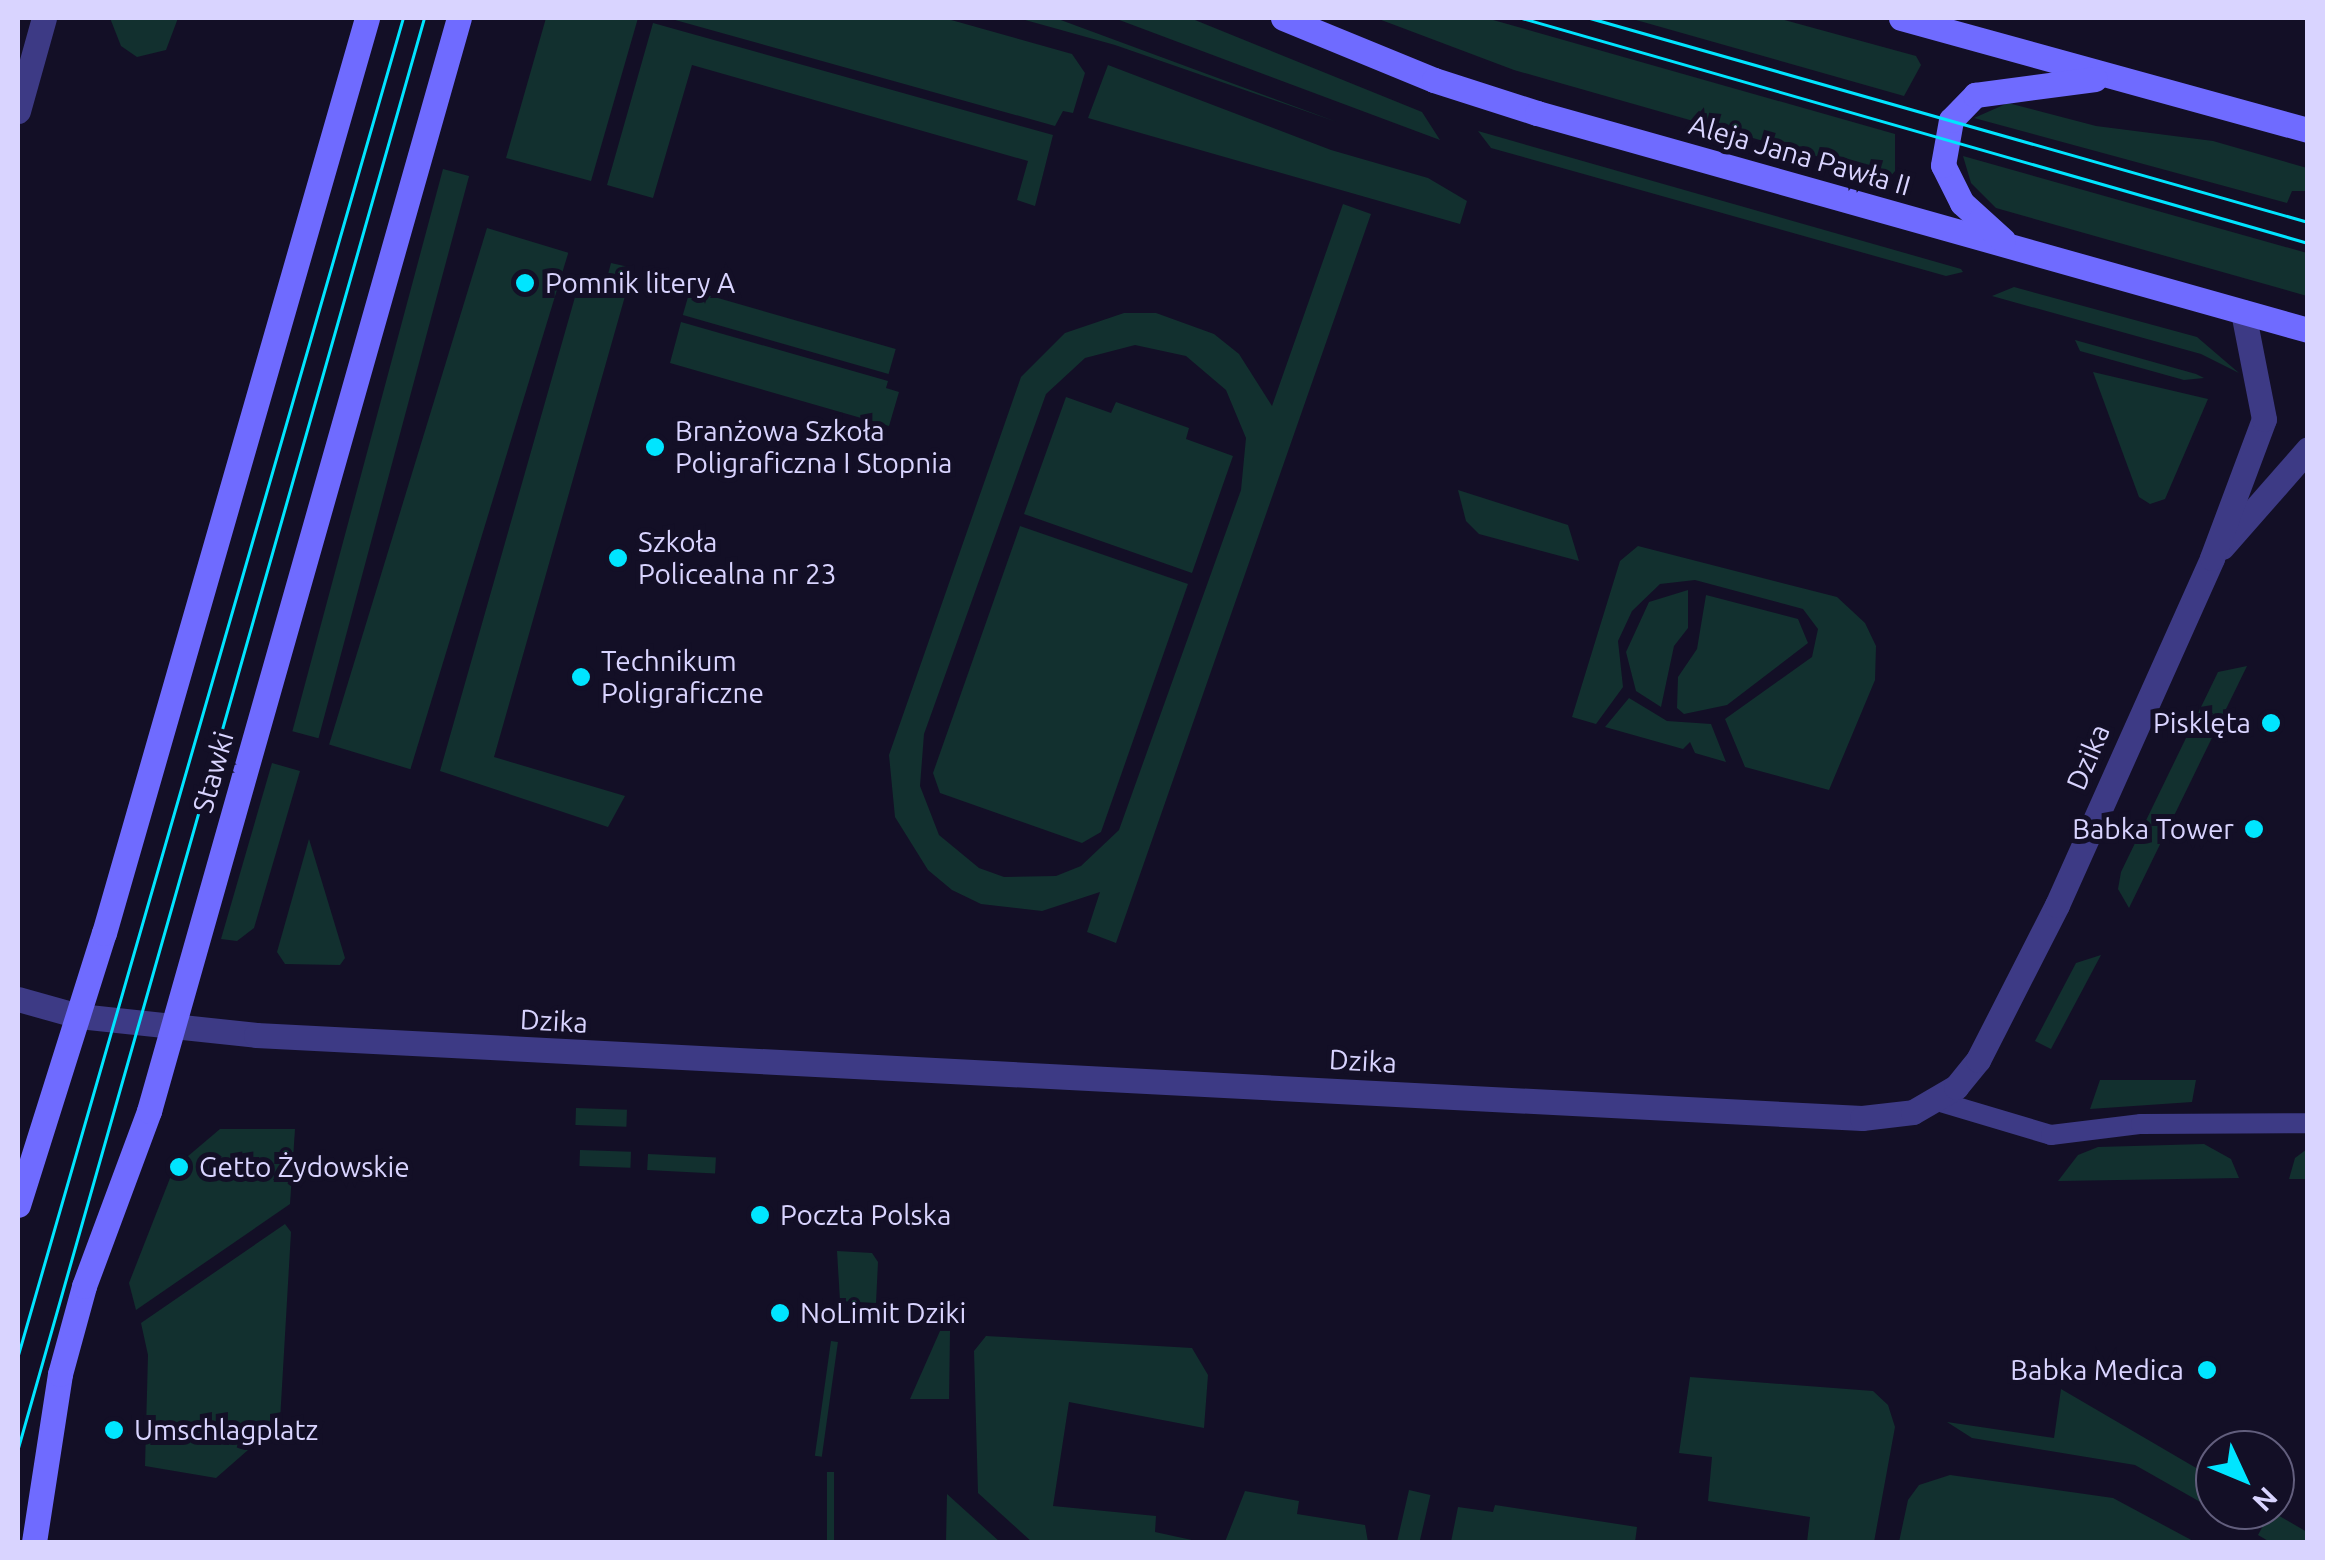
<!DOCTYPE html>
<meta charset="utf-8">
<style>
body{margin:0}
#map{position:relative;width:2325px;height:1560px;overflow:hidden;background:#130f26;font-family:Ubuntu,sans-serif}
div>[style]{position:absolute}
.green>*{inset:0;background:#12302f;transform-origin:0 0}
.lane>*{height:20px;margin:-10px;padding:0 10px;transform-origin:10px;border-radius:10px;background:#3d3a85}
.street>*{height:25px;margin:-12.5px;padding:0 12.5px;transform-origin:12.5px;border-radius:12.5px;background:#3d3a85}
.secondary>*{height:25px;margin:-12.5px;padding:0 12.5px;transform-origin:12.5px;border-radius:12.5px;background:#6f6bff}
.tram>*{height:2.5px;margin:-1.25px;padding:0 1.25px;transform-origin:1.25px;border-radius:1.25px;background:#00e5ff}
.dots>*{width:28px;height:28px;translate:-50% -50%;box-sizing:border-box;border:5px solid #130f26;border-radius:50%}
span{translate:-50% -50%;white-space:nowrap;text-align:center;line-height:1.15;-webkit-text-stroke:10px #130f26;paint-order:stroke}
.street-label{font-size:28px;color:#d9d4ff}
.poi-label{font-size:28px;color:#d9d4ff}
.left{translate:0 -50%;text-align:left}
.right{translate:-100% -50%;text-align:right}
.frame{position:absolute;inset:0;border:20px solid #d9d4ff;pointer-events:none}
.north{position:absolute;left:2195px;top:1430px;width:100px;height:100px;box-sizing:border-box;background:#130f26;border:2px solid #625e7d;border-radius:50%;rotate:134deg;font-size:28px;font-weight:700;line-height:40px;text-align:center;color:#d9d4ff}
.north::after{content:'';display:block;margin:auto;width:35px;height:45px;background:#00e5ff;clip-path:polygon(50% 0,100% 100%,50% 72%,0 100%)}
</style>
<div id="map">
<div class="green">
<i style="clip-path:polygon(110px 18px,178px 18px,166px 50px,137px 57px,121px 46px)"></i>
<i style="clip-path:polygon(546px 18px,638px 18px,591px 181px,506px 158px)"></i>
<i style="clip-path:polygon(668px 18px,944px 18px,1072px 54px,1085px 73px,1073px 113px,1063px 111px,1055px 126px)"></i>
<i style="clip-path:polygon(1018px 18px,1058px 19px,1337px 122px,1115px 45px)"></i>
<i style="clip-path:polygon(1114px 18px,1190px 18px,1422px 112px,1440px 140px)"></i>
<i style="clip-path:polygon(1376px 18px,1486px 18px,1895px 134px,1895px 171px,1890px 177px,1514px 70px)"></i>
<i style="clip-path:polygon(1629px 18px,1777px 18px,1916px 56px,1921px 65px,1904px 96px)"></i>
<i style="clip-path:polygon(653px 23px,1053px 135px,1035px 206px,1017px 200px,1028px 161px,692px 65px,653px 198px,607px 185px)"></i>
<i style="clip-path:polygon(1108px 65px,1331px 150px,1428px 178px,1467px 201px,1460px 224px,1088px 118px)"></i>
<i style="clip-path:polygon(2008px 103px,2096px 126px,2213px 141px,2307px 168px,2306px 191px,2292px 191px,2287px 203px,1974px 118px)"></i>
<i style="clip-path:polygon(1478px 131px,1961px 269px,1963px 272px,1946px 276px,1491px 148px)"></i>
<i style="clip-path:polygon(1963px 156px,2307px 253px,2307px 296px,1996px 208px,1971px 183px)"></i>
<i style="left:443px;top:169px;width:27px;height:582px;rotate:15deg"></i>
<i style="clip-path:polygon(evenodd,1343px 204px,1371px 214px,1116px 943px,1087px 932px,1100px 892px,1042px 911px,981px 904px,952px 890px,928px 870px,895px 817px,889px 755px,1021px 377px,1065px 333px,1124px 313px,1156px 313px,1214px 334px,1239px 354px,1272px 406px,1343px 204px,1135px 345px,1186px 356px,1226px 390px,1246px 438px,1241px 490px,1119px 830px,1081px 866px,1056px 876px,1004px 877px,979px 868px,939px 835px,920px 786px,924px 734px,1046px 394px,1085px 358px,1135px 345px)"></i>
<i style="left:487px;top:228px;width:85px;height:540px;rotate:17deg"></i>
<i style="clip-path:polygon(611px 263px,633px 268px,494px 757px,625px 796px,608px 827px,440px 771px,581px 276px,606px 282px)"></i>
<i style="clip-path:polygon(2014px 287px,2197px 337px,2239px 373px,2201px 354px,1992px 296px)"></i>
<i style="left:690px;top:290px;width:214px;height:26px;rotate:16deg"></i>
<i style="clip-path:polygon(681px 322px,888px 381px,886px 388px,899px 392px,889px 426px,670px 363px)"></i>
<i style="clip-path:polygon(2075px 340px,2196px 374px,2204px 378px,2184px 380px,2080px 351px)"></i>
<i style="clip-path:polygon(2093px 372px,2208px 399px,2165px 499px,2150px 504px,2139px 497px)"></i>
<i style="clip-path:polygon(1066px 397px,1111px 413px,1116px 402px,1189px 428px,1186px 439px,1233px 456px,1192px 573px,1024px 514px)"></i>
<i style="clip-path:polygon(1458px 490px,1568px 525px,1579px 561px,1479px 534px,1466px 521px)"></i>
<i style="clip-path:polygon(1020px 526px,1188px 584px,1101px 832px,1082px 843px,940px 793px,933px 773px)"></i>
<i style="clip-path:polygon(1638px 546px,1837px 597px,1865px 623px,1876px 646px,1875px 680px,1829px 790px,1745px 767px,1725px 719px,1812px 657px,1818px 629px,1803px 609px,1695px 580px,1660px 584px,1632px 611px,1618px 641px,1623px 687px,1596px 724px,1572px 717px,1620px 561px)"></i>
<i style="clip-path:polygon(1688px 590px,1688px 628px,1674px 646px,1661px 707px,1636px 691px,1626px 652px,1649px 602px)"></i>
<i style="clip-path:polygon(1706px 595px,1798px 619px,1808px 643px,1727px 705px,1684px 714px,1677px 708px,1678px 677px,1697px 649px)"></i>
<i style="clip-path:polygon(2247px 666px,2129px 908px,2118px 889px,2121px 872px,2218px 672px)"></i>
<i style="clip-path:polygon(1629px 698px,1667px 721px,1711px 724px,1726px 762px,1695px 753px,1690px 742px,1683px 749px,1605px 727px)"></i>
<i style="clip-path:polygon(272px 763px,300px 771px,254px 928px,237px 941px,221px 939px)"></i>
<i style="clip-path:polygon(309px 839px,345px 958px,340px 965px,285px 964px,277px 952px)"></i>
<i style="clip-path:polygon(2101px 955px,2051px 1049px,2035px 1041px,2076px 963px)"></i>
<i style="clip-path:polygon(2100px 1080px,2196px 1080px,2192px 1102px,2090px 1109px)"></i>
<i style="left:576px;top:1108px;width:51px;height:17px;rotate:2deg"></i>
<i style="clip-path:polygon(220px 1129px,295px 1129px,290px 1204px,136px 1310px,129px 1283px,174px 1168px)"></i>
<i style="clip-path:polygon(2204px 1144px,2231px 1159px,2239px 1178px,2058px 1181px,2078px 1155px,2098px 1147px)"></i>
<i style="clip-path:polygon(2307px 1149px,2307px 1179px,2289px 1179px,2295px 1158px)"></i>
<i style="left:580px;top:1150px;width:51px;height:16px;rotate:2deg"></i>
<i style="left:648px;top:1154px;width:68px;height:16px;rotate:3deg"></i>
<i style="clip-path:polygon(285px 1224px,291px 1232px,279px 1438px,263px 1437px,216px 1478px,145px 1466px,148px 1355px,141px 1323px)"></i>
<i style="clip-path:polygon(837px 1251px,872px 1253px,878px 1262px,876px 1303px,840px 1301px)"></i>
<i style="clip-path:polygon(940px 1331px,950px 1331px,949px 1399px,910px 1399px)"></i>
<i style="clip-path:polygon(986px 1336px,1192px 1348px,1208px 1375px,1204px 1428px,1069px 1402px,1053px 1506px,1156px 1516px,1155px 1532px,1201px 1542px,1032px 1542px,978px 1493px,974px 1351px)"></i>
<i style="left:831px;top:1341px;width:7px;height:116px;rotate:8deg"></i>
<i style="clip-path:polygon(1690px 1377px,1873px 1391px,1888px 1405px,1895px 1427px,1874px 1542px,1807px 1542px,1810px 1517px,1708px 1501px,1712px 1457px,1679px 1453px)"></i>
<i style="clip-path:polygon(2061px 1389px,2215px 1479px,2215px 1510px,2229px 1510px,2225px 1516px,2135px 1465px,1972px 1438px,1947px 1422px,2054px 1438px)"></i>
<i style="left:827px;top:1472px;width:7px;height:70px"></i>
<i style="clip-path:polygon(1950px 1475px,2113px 1498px,2195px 1542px,1899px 1542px,1908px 1500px,1919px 1485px)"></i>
<i style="left:1409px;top:1490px;width:22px;height:53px;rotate:13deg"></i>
<i style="clip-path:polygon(1245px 1491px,1299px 1501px,1297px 1514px,1365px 1525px,1368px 1542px,1225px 1542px)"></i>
<i style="clip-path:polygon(947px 1494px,1000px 1542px,946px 1542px)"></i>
<i style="clip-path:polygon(1495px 1505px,1637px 1527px,1635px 1542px,1451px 1542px,1458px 1507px,1493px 1512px)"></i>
<i style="clip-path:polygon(2271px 1511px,2307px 1532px,2307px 1542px,2270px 1542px,2258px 1535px)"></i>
</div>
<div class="lane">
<i style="left:1937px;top:1101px;width:119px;rotate:16.6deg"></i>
<i style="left:2051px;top:1135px;width:91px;rotate:-7deg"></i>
<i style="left:2141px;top:1124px;width:167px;rotate:-0.3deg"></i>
</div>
<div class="street">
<i style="left:18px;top:111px;width:97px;rotate:-74.4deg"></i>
<i style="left:2222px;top:547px;width:130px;rotate:-48.7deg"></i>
<i style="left:18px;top:999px;width:63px;rotate:15.6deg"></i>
<i style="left:79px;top:1016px;width:178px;rotate:6.1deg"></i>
<i style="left:256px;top:1035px;width:1608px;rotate:2.96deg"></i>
<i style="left:1862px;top:1118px;width:51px;rotate:-6.7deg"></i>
<i style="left:1913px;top:1112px;width:50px;rotate:-30.2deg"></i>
<i style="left:1956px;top:1087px;width:35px;rotate:-51deg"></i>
<i style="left:1978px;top:1060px;width:174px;rotate:-63deg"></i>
<i style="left:2057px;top:905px;width:380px;rotate:-65.9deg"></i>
<i style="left:2212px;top:558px;width:148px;rotate:-69.5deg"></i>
<i style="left:2264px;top:419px;width:109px;rotate:-101.1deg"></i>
</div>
<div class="secondary">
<i style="left:1283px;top:18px;width:163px;rotate:22.3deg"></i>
<i style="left:1434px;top:80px;width:108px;rotate:17.8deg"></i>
<i style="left:1537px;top:113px;width:801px;rotate:15.72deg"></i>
<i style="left:1901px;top:18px;width:422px;rotate:15.4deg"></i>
<i style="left:2003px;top:240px;width:55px;rotate:-137.9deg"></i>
<i style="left:1962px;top:203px;width:42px;rotate:-116.6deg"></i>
<i style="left:1943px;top:165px;width:46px;rotate:-79.9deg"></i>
<i style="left:1951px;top:120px;width:35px;rotate:-46deg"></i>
<i style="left:1975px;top:95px;width:121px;rotate:-7.6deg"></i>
<i style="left:18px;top:1205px;width:285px;rotate:-72.5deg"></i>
<i style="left:104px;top:933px;width:952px;rotate:-73.96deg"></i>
<i style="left:34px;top:1542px;width:170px;rotate:-81.2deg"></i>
<i style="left:60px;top:1374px;width:91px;rotate:-74.7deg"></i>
<i style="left:84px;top:1286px;width:187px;rotate:-69.6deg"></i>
<i style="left:149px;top:1111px;width:1136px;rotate:-74.17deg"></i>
</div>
<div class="tram">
<i style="left:1522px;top:18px;width:818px;rotate:15.97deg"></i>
<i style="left:1590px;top:18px;width:746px;rotate:15.86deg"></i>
<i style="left:18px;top:1355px;width:1391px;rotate:-73.94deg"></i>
<i style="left:18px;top:1448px;width:1487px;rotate:-74.15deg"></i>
</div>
<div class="dots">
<i style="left:525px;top:283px;background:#00e5ff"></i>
<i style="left:655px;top:447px;background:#00e5ff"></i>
<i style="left:618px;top:558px;background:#00e5ff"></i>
<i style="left:581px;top:677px;background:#00e5ff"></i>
<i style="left:2271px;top:723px;background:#00e5ff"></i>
<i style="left:2254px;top:829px;background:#00e5ff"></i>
<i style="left:179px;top:1167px;background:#00e5ff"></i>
<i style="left:760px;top:1215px;background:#00e5ff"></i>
<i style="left:780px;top:1313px;background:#00e5ff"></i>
<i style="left:2207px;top:1370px;background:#00e5ff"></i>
<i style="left:114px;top:1430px;background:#00e5ff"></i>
</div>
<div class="street-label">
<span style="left:1800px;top:155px;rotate:16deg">Aleja Jana Pawła II</span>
<span style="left:2088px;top:757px;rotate:-67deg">Dzika</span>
<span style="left:213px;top:772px;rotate:-74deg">Stawki</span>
<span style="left:554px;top:1021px;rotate:3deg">Dzika</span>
<span style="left:1363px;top:1061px;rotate:3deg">Dzika</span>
</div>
<div class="poi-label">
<span class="left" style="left:545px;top:283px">Pomnik litery A</span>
<span class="left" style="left:675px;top:447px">Branżowa Szkoła<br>Poligraficzna I Stopnia</span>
<span class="left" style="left:638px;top:558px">Szkoła<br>Policealna nr 23</span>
<span class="left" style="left:601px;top:677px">Technikum<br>Poligraficzne</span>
<span class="right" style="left:2251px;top:723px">Pisklęta</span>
<span class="right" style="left:2234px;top:829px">Babka Tower</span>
<span class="left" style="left:199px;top:1167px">Getto Żydowskie</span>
<span class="left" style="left:780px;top:1215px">Poczta Polska</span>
<span class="left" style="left:800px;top:1313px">NoLimit Dziki</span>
<span class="right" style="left:2184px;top:1370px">Babka Medica</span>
<span class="left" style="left:134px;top:1430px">Umschlagplatz</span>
</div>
<div class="frame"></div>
<div class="north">N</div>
</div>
